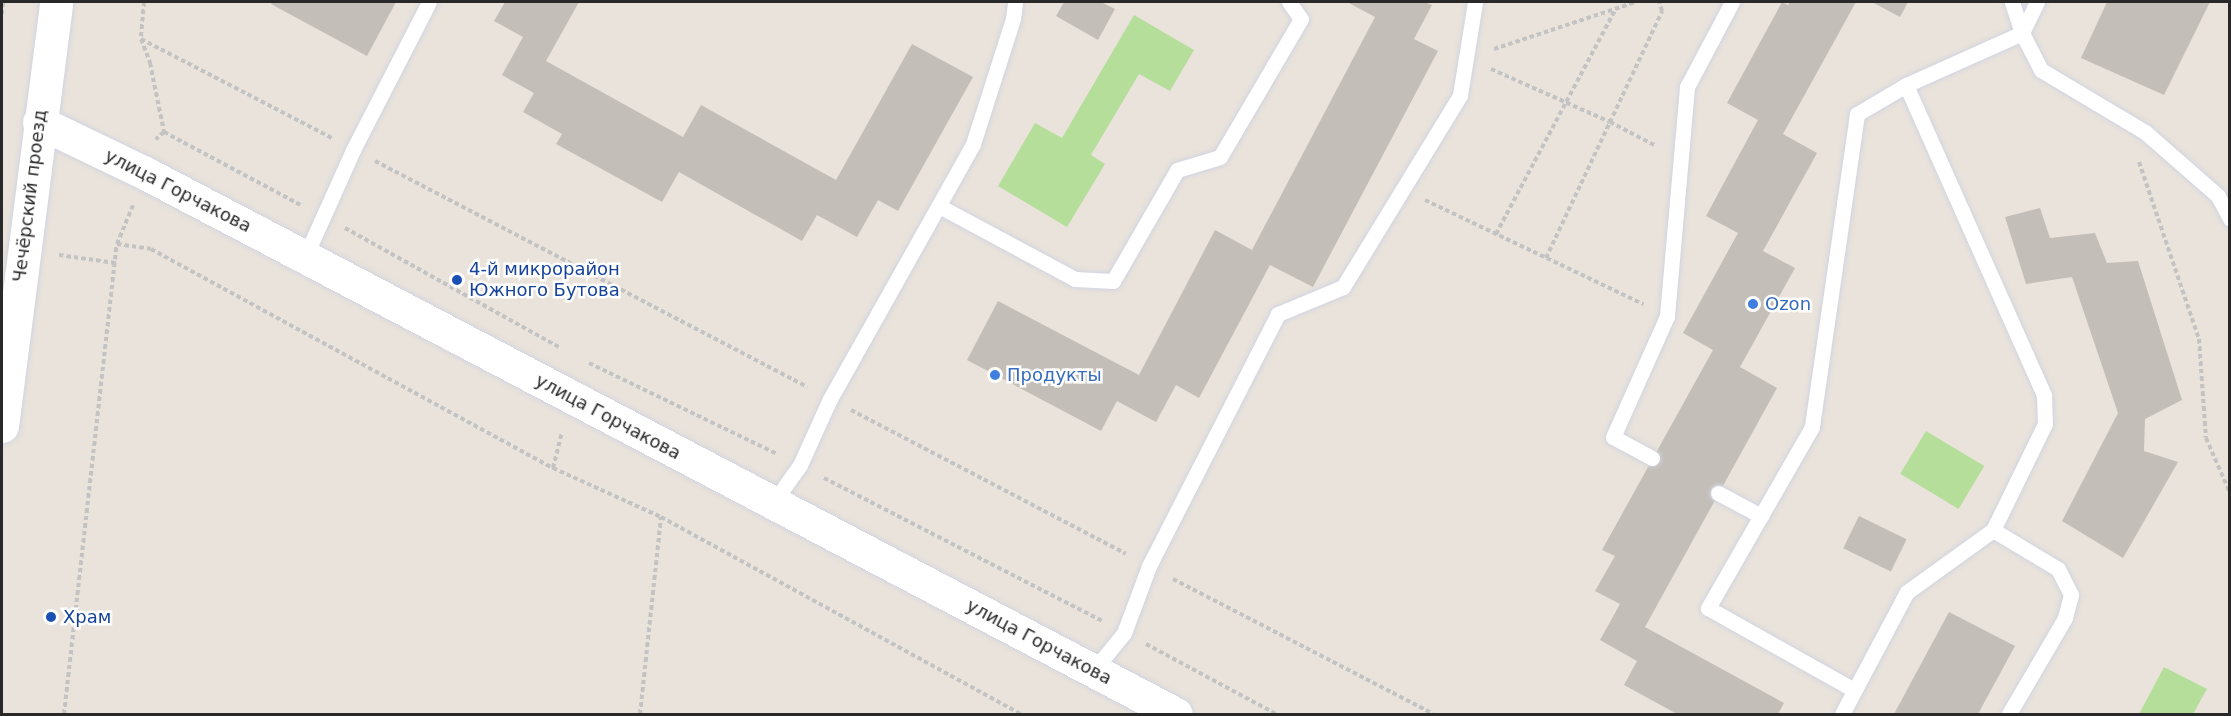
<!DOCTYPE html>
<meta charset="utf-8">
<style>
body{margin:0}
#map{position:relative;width:2231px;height:716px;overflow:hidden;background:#eae3db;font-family:"DejaVu Sans",sans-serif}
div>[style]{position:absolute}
.green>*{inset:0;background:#b5de9a;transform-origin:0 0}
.building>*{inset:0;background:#c3beb7;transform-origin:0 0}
.path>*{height:4px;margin-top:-2px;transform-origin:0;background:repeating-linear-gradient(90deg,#c3c3c3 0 4.5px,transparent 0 7.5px)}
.roads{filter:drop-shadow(0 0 2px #d0d4e1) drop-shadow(0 0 2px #d0d4e1)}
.service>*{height:15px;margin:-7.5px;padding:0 7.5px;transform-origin:7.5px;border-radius:7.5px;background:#fff}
.tertiary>*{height:33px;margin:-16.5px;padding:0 16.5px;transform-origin:16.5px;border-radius:16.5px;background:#fff}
.secondary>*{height:33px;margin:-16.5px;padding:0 16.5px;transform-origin:16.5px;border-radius:16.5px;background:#fff}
.dots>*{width:16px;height:16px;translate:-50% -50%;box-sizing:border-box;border:3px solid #fff;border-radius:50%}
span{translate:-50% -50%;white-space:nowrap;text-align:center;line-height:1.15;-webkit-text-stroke:5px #fff;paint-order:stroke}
.street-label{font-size:18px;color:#292929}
.transit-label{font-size:18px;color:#164399}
.left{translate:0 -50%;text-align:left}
.shop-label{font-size:18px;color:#366cbe}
.frame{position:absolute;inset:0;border:3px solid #292929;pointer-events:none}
</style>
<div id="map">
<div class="green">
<i style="clip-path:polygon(1134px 15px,1194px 50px,1170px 91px,1139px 74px,1091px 155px,1105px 164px,1067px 227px,998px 186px,1035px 123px,1062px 138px)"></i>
<i style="left:1926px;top:431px;width:68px;height:50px;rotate:31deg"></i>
<i style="clip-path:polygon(2164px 667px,2207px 689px,2193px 714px,2139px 714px)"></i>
</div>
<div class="building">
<i style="clip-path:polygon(272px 2px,396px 2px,367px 56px,271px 4px)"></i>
<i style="clip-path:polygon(505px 2px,579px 2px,546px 61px,683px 137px,701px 105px,836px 180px,912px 44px,973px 77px,898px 211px,878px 200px,857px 237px,817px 215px,802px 241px,679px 172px,662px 202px,556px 144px,562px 134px,523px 112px,534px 93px,502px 75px,523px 37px,494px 21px)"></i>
<i style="clip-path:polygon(1064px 2px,1101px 2px,1115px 9px,1098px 40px,1056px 16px)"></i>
<i style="clip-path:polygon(1347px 2px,1424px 2px,1432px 5px,1414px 39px,1438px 51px,1313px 287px,1270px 265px,1199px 398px,1176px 385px,1156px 422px,1117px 401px,1101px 431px,967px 360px,998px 301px,1139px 375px,1215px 230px,1252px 250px,1375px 17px)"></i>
<i style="clip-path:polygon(1782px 2px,1788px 5px,1790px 2px,1856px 2px,1783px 134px,1817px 153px,1763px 251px,1795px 268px,1740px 367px,1777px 388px,1645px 627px,1784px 703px,1778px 714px,1677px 714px,1624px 685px,1637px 661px,1600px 640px,1620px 604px,1595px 591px,1615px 556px,1602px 550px,1713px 350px,1683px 333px,1738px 233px,1706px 216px,1758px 120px,1727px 103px)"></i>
<i style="clip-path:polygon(1872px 2px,1908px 2px,1900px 17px)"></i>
<i style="clip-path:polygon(2107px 2px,2210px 2px,2164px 95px,2081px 58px)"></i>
<i style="clip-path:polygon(2040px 208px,2050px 238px,2095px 233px,2107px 263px,2138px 261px,2182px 400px,2145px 419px,2144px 451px,2178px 462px,2123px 558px,2062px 521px,2118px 413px,2072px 277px,2026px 284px,2005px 217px)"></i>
<i style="left:1859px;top:516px;width:53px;height:36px;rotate:26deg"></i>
<i style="clip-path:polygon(1949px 612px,2015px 646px,1978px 714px,1894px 714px)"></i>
</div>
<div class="path">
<i style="left:144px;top:2px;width:37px;rotate:95deg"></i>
<i style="left:141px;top:39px;width:26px;rotate:69deg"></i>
<i style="left:150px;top:63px;width:70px;rotate:78.5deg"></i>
<i style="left:164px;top:132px;width:11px;rotate:139deg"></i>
<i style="left:2px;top:14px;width:12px;rotate:-85deg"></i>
<i style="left:141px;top:39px;width:215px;rotate:27.4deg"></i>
<i style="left:1494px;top:49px;width:150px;rotate:-18.3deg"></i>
<i style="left:1491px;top:69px;width:130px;rotate:24deg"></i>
<i style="left:1610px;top:122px;width:52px;rotate:27.6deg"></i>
<i style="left:164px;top:132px;width:155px;rotate:28.1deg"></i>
<i style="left:375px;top:161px;width:488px;rotate:27.6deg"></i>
<i style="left:2139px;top:162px;width:187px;rotate:71.3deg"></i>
<i style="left:2199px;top:339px;width:99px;rotate:86deg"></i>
<i style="left:2206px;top:438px;width:60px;rotate:66.4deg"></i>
<i style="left:1425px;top:200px;width:242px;rotate:25.5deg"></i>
<i style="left:345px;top:228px;width:247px;rotate:29.1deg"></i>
<i style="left:1496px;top:234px;width:256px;rotate:-62deg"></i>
<i style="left:117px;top:244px;width:34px;rotate:8deg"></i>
<i style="left:151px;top:249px;width:458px;rotate:28.6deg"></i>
<i style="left:553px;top:468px;width:119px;rotate:24.4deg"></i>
<i style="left:661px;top:517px;width:410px;rotate:28.7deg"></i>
<i style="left:59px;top:255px;width:57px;rotate:8.1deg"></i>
<i style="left:1546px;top:258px;width:273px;rotate:-64.8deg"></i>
<i style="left:1662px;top:11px;width:9px;rotate:-108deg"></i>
<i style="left:589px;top:363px;width:209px;rotate:25.8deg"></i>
<i style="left:851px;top:410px;width:310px;rotate:27.6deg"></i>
<i style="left:553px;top:468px;width:37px;rotate:-76deg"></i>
<i style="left:824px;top:478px;width:313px;rotate:27.2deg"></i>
<i style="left:1173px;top:579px;width:293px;rotate:27.4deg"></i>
<i style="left:1146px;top:644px;width:148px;rotate:28.3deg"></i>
<i style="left:64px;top:714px;width:473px;rotate:-83.6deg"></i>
<i style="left:117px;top:244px;width:42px;rotate:-67.7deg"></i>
<i style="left:640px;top:714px;width:198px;rotate:-83.9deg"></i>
</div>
<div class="roads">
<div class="service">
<i style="left:2037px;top:2px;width:34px;rotate:116deg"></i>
<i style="left:2022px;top:33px;width:42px;rotate:62.8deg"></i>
<i style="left:2041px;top:70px;width:121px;rotate:30.8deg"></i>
<i style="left:2145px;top:132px;width:97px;rotate:41.2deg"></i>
<i style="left:2218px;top:196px;width:26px;rotate:62deg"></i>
<i style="left:1906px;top:85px;width:127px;rotate:-24.1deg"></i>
<i style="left:2022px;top:33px;width:33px;rotate:-108deg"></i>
<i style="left:939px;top:206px;width:154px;rotate:28.2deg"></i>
<i style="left:1075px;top:279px;width:38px;rotate:3deg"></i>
<i style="left:1113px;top:281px;width:128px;rotate:-60deg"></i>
<i style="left:1177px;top:170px;width:45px;rotate:-16.8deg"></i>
<i style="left:1220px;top:157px;width:160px;rotate:-59.6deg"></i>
<i style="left:1301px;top:19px;width:21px;rotate:-125deg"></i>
<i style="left:305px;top:257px;width:117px;rotate:-65.8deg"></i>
<i style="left:353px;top:150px;width:166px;rotate:-62.8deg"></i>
<i style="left:1652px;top:458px;width:44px;rotate:-151.7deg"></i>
<i style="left:1613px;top:437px;width:133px;rotate:-65.9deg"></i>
<i style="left:1667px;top:316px;width:230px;rotate:-85deg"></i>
<i style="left:1687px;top:87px;width:96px;rotate:-62.1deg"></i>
<i style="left:1718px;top:493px;width:49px;rotate:28.1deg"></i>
<i style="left:773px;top:503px;width:47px;rotate:-54.6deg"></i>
<i style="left:800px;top:465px;width:72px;rotate:-65.6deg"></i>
<i style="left:830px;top:399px;width:292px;rotate:-60.7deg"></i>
<i style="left:973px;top:144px;width:131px;rotate:-72.3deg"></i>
<i style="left:1013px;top:19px;width:17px;rotate:-83deg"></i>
<i style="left:1993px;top:530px;width:76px;rotate:31deg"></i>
<i style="left:2058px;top:569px;width:29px;rotate:63deg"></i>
<i style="left:2071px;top:595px;width:24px;rotate:105deg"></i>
<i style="left:2065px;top:618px;width:111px;rotate:120.3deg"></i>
<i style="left:1093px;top:671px;width:49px;rotate:-50.8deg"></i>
<i style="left:1124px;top:633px;width:72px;rotate:-69.5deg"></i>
<i style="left:1149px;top:566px;width:283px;rotate:-62.9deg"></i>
<i style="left:1278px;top:314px;width:70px;rotate:-22.6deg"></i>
<i style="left:1343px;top:287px;width:225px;rotate:-58.6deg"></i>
<i style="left:1460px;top:95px;width:94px;rotate:-80.8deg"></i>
<i style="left:1842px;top:714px;width:138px;rotate:-62deg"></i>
<i style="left:1907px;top:592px;width:106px;rotate:-35.8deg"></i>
<i style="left:1993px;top:530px;width:118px;rotate:-63.9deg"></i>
<i style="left:2045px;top:424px;width:29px;rotate:-92deg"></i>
<i style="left:2044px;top:395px;width:339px;rotate:-114deg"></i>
<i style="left:1906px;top:85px;width:57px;rotate:149.4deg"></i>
<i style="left:1857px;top:114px;width:316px;rotate:98.2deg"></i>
<i style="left:1812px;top:427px;width:209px;rotate:119.9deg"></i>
<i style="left:1708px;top:608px;width:167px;rotate:29.3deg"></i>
</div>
<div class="tertiary">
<i style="left:39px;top:122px;width:118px;rotate:25.7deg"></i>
<i style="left:145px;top:173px;width:1164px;rotate:27.69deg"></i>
</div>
<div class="secondary">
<i style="left:2px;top:426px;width:427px;rotate:-82.7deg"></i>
</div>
</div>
<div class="dots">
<i style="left:457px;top:280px;background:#1a4fb4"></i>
<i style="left:1753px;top:304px;background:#3f7fe0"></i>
<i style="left:995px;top:375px;background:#3f7fe0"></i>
<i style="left:51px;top:617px;background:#1a4fb4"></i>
</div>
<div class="street-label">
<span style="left:178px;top:191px;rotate:27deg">улица Горчакова</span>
<span style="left:30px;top:196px;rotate:-83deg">Чечёрский проезд</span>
<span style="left:608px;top:417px;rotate:28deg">улица Горчакова</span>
<span style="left:1039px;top:642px;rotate:28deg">улица Горчакова</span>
</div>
<div class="transit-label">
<span class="left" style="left:469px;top:280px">4-й микрорайон<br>Южного Бутова</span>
<span class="left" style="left:63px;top:617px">Храм</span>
</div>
<div class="shop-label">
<span class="left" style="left:1765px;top:304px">Ozon</span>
<span class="left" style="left:1007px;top:375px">Продукты</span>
</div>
<div class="frame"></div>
</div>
